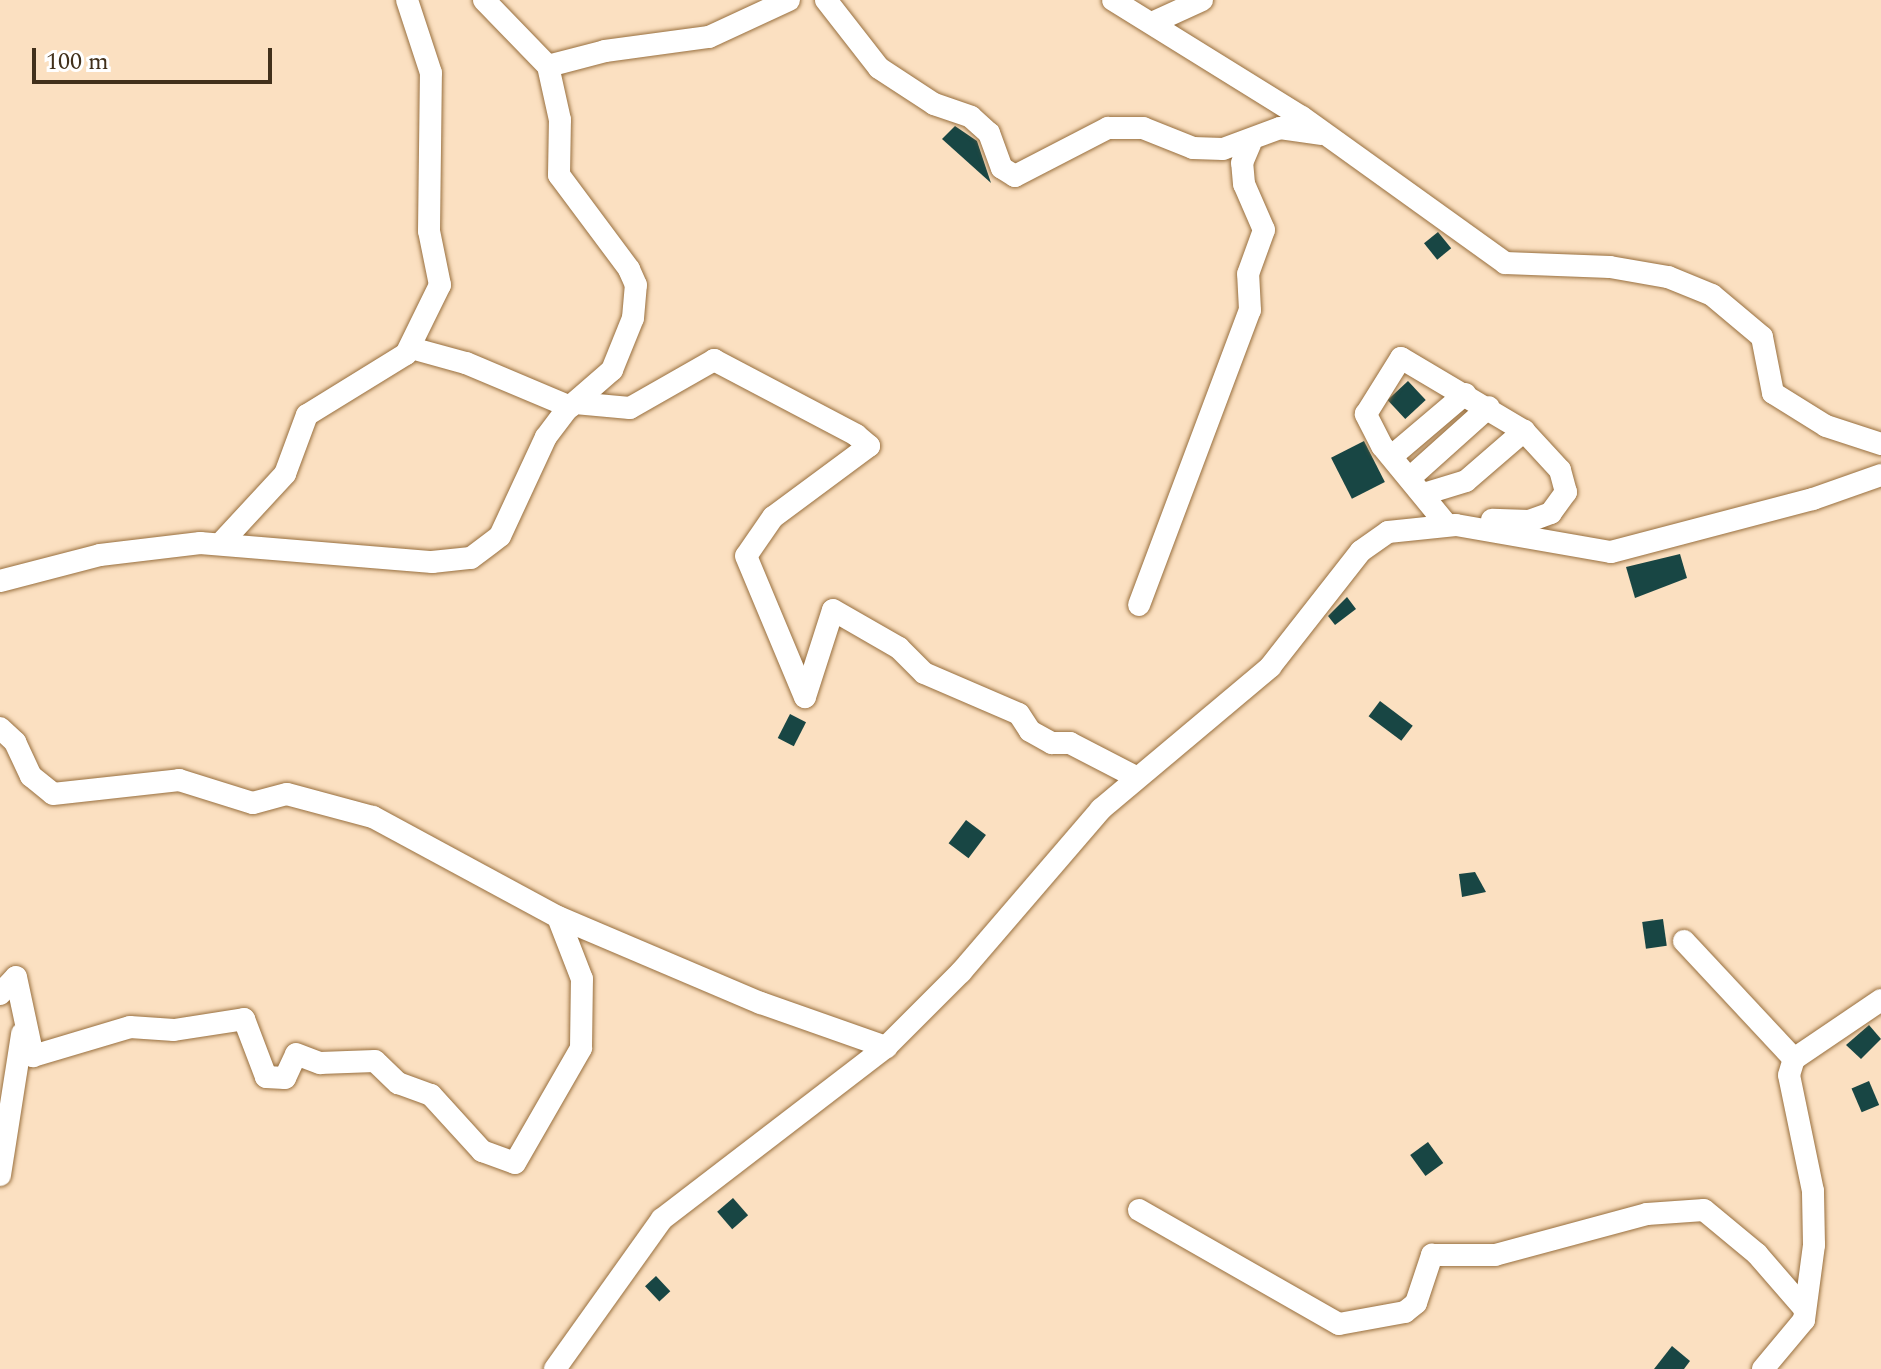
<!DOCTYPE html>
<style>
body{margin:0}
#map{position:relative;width:1881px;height:1369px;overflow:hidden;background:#fbe0c1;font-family:Spectral,serif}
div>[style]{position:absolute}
.building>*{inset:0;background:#184644;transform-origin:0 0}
.roads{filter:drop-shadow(0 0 2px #986f3e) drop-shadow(0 0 2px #986f3e)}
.minor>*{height:22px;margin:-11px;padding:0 11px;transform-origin:11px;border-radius:11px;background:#fff}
span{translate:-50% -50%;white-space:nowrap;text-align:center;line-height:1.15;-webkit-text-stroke:8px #fff;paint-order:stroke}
.scale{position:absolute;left:32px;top:48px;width:240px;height:36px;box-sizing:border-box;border:4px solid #41301b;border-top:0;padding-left:10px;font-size:24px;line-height:28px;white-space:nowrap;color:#41301b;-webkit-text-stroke:6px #fff;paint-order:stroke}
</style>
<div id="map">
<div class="building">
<i style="clip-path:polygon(955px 126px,977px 141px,991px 183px,942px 139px)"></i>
<i style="left:1438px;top:232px;width:21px;height:18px;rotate:51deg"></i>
<i style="left:1408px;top:381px;width:26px;height:28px;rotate:47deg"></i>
<i style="left:1364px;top:441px;width:46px;height:37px;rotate:63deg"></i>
<i style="clip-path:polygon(1680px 554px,1687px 578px,1635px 598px,1626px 567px)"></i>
<i style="clip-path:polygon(1347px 597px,1356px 609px,1335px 625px,1328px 616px)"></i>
<i style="left:1380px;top:701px;width:41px;height:19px;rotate:37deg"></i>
<i style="left:790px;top:714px;width:18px;height:27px;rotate:27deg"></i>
<i style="left:966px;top:820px;width:25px;height:29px;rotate:37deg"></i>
<i style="clip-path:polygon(1475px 872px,1486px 892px,1462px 897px,1459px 874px)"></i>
<i style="left:1663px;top:919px;width:27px;height:21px;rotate:82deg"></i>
<i style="clip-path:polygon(1869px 1025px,1881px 1039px,1861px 1059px,1846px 1045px)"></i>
<i style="left:1869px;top:1081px;width:26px;height:19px;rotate:67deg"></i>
<i style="left:1428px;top:1142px;width:26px;height:22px;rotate:54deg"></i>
<i style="left:733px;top:1198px;width:23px;height:21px;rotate:49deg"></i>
<i style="left:656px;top:1276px;width:21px;height:15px;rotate:47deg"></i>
<i style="clip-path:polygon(1672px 1346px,1690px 1361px,1684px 1369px,1654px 1369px)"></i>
</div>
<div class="roads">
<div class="minor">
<i style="left:484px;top:0;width:92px;rotate:45.9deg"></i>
<i style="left:548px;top:66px;width:59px;rotate:-14.7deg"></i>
<i style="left:605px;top:51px;width:105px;rotate:-7.7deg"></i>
<i style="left:709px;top:37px;width:88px;rotate:-24.8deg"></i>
<i style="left:826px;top:0;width:86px;rotate:52.1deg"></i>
<i style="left:879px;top:68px;width:66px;rotate:33.2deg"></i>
<i style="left:934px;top:104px;width:39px;rotate:19deg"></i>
<i style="left:971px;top:117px;width:24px;rotate:42deg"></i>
<i style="left:989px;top:133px;width:37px;rotate:70deg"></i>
<i style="left:1002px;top:168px;width:15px;rotate:32deg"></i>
<i style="left:1015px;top:176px;width:105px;rotate:-27.3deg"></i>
<i style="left:1108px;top:128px;width:35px"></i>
<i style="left:1143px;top:128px;width:54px;rotate:21.8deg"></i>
<i style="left:1193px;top:148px;width:30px;rotate:2deg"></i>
<i style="left:1223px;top:149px;width:61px;rotate:-20.2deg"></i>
<i style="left:1280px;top:128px;width:41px;rotate:8.3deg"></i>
<i style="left:1113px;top:0;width:222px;rotate:31.8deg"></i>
<i style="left:1302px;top:117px;width:250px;rotate:35.7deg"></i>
<i style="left:1505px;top:263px;width:105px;rotate:2.2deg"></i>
<i style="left:1610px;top:267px;width:59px;rotate:9.8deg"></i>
<i style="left:1668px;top:277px;width:48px;rotate:22.2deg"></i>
<i style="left:1712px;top:295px;width:65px;rotate:40deg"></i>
<i style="left:1762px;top:337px;width:57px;rotate:78.9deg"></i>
<i style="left:1773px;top:393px;width:62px;rotate:31.9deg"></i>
<i style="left:1826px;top:426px;width:58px;rotate:18.1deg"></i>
<i style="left:1154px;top:22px;width:53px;rotate:-24.6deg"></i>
<i style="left:411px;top:348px;width:57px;rotate:15.3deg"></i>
<i style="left:466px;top:363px;width:113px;rotate:22.9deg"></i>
<i style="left:575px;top:403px;width:55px;rotate:5.2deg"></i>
<i style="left:630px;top:408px;width:97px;rotate:-29.7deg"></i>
<i style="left:714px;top:360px;width:161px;rotate:27.8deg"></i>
<i style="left:856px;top:435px;width:17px;rotate:40deg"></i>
<i style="left:869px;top:446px;width:119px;rotate:143.5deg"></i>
<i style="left:773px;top:517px;width:47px;rotate:124.7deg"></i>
<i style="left:746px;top:556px;width:153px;rotate:67.3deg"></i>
<i style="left:805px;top:697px;width:91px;rotate:-72.2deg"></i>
<i style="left:833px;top:610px;width:76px;rotate:29.9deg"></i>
<i style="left:899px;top:648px;width:35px;rotate:45deg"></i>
<i style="left:924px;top:673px;width:103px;rotate:23.3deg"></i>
<i style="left:1019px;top:714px;width:20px;rotate:57deg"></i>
<i style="left:1030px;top:731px;width:25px;rotate:29deg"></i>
<i style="left:1052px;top:743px;width:18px"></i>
<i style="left:1070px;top:743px;width:74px;rotate:27.3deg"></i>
<i style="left:1392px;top:456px;width:96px;rotate:-40.3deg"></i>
<i style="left:1412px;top:476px;width:103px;rotate:-41.9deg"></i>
<i style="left:1427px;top:493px;width:41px;rotate:-17.1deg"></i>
<i style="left:1466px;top:481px;width:77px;rotate:-40.8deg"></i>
<i style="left:1447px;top:525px;width:102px;rotate:-129.4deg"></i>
<i style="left:1382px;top:446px;width:36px;rotate:-117deg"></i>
<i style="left:1366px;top:414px;width:66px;rotate:-58deg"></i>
<i style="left:1401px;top:358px;width:143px;rotate:30.7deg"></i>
<i style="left:1524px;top:431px;width:53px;rotate:47.3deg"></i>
<i style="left:1560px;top:470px;width:23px;rotate:75deg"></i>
<i style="left:1566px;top:492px;width:26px;rotate:126deg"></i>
<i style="left:1551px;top:513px;width:23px;rotate:160deg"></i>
<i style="left:1529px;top:521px;width:37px;rotate:-178deg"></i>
<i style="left:222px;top:542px;width:93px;rotate:-47.2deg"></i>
<i style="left:285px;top:474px;width:63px;rotate:-69.6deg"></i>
<i style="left:307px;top:415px;width:116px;rotate:-31.6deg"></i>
<i style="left:406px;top:354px;width:77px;rotate:-63.8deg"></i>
<i style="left:440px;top:285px;width:55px;rotate:-101.5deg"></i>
<i style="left:429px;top:231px;width:158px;rotate:-89.3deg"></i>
<i style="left:431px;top:73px;width:77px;rotate:-108.2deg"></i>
<i style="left:0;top:581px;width:103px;rotate:-14.6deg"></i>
<i style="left:100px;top:555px;width:101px;rotate:-6.8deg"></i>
<i style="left:200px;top:543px;width:233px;rotate:4.7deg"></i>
<i style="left:432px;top:562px;width:39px;rotate:-6deg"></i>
<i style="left:471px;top:558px;width:36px;rotate:-37deg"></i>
<i style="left:500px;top:536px;width:109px;rotate:-65.1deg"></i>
<i style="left:546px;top:437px;width:34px;rotate:-53deg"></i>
<i style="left:566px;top:410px;width:61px;rotate:-41deg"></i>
<i style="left:612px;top:370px;width:56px;rotate:-68deg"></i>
<i style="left:633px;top:318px;width:33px;rotate:-85deg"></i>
<i style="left:636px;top:285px;width:17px;rotate:-114deg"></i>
<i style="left:629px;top:269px;width:117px;rotate:-126.7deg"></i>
<i style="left:559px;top:175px;width:55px;rotate:-89deg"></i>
<i style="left:560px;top:120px;width:55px;rotate:-102.5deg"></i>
<i style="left:1139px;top:605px;width:315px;rotate:-69.4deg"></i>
<i style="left:1250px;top:310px;width:36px;rotate:-93deg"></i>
<i style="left:1248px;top:274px;width:47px;rotate:-70deg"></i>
<i style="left:1264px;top:230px;width:50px;rotate:-113.5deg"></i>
<i style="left:1244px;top:184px;width:21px;rotate:-95deg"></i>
<i style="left:1242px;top:163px;width:21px;rotate:-67deg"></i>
<i style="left:0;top:728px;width:21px;rotate:43deg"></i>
<i style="left:15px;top:742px;width:38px;rotate:65deg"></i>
<i style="left:31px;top:776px;width:28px;rotate:39deg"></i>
<i style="left:53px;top:794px;width:127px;rotate:-6.3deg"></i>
<i style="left:179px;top:780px;width:77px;rotate:17.3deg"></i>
<i style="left:253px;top:803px;width:35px;rotate:-15deg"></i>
<i style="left:287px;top:794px;width:89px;rotate:15deg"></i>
<i style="left:373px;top:817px;width:210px;rotate:28.4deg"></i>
<i style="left:1684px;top:941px;width:161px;rotate:47deg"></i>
<i style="left:0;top:994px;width:23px;rotate:-47deg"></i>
<i style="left:16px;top:977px;width:81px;rotate:77.9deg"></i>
<i style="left:33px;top:1056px;width:101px;rotate:-16.6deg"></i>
<i style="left:130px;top:1027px;width:44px;rotate:3.9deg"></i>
<i style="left:174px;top:1030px;width:71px;rotate:-8.9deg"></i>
<i style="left:244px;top:1019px;width:62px;rotate:69.2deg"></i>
<i style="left:266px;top:1077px;width:19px;rotate:3deg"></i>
<i style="left:285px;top:1078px;width:26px;rotate:-65deg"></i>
<i style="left:296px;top:1054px;width:26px;rotate:21deg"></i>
<i style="left:320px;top:1063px;width:55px;rotate:-2.1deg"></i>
<i style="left:375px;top:1061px;width:32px;rotate:44deg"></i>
<i style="left:398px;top:1083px;width:35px;rotate:20deg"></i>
<i style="left:431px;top:1095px;width:76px;rotate:47.7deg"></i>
<i style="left:482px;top:1151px;width:35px;rotate:20deg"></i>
<i style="left:515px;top:1163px;width:133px;rotate:-60.1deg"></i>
<i style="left:581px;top:1048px;width:69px;rotate:-89.2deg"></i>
<i style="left:582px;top:979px;width:66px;rotate:-111.2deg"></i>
<i style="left:558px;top:917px;width:220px;rotate:23deg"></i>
<i style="left:761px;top:1003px;width:133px;rotate:19.4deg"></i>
<i style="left:0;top:1175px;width:143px;rotate:-81.1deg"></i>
<i style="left:1139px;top:1210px;width:230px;rotate:29.7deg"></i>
<i style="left:1339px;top:1324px;width:67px;rotate:-10.3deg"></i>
<i style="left:1405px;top:1312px;width:14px;rotate:-39deg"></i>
<i style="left:1416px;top:1303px;width:51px;rotate:-71.6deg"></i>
<i style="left:1432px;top:1255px;width:63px"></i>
<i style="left:1495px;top:1255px;width:157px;rotate:-15.1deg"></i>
<i style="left:1647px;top:1214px;width:57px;rotate:-4deg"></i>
<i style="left:1704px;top:1210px;width:69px;rotate:39.7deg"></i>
<i style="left:1757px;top:1254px;width:69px;rotate:49.1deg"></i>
<i style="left:555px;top:1369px;width:184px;rotate:-54.5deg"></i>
<i style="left:662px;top:1219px;width:282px;rotate:-37.5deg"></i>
<i style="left:886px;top:1047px;width:106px;rotate:-45deg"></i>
<i style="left:961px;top:972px;width:215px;rotate:-49.3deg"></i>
<i style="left:1101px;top:809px;width:221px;rotate:-40deg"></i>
<i style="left:1270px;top:667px;width:147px;rotate:-51.9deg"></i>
<i style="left:1361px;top:551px;width:33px;rotate:-35deg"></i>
<i style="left:1388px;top:532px;width:68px;rotate:-5.9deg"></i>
<i style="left:1456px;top:525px;width:157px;rotate:9.9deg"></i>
<i style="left:1611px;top:552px;width:209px;rotate:-14.7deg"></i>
<i style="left:1813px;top:499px;width:72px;rotate:-19.4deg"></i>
<i style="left:1763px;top:1369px;width:64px;rotate:-50.1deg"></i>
<i style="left:1804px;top:1320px;width:76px;rotate:-82.4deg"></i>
<i style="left:1814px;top:1245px;width:54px;rotate:-91.1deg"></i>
<i style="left:1813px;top:1191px;width:118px;rotate:-101.7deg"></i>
<i style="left:1789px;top:1075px;width:17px;rotate:-73deg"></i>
<i style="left:1794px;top:1059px;width:105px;rotate:-34.1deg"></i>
</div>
</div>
<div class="scale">100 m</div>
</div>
